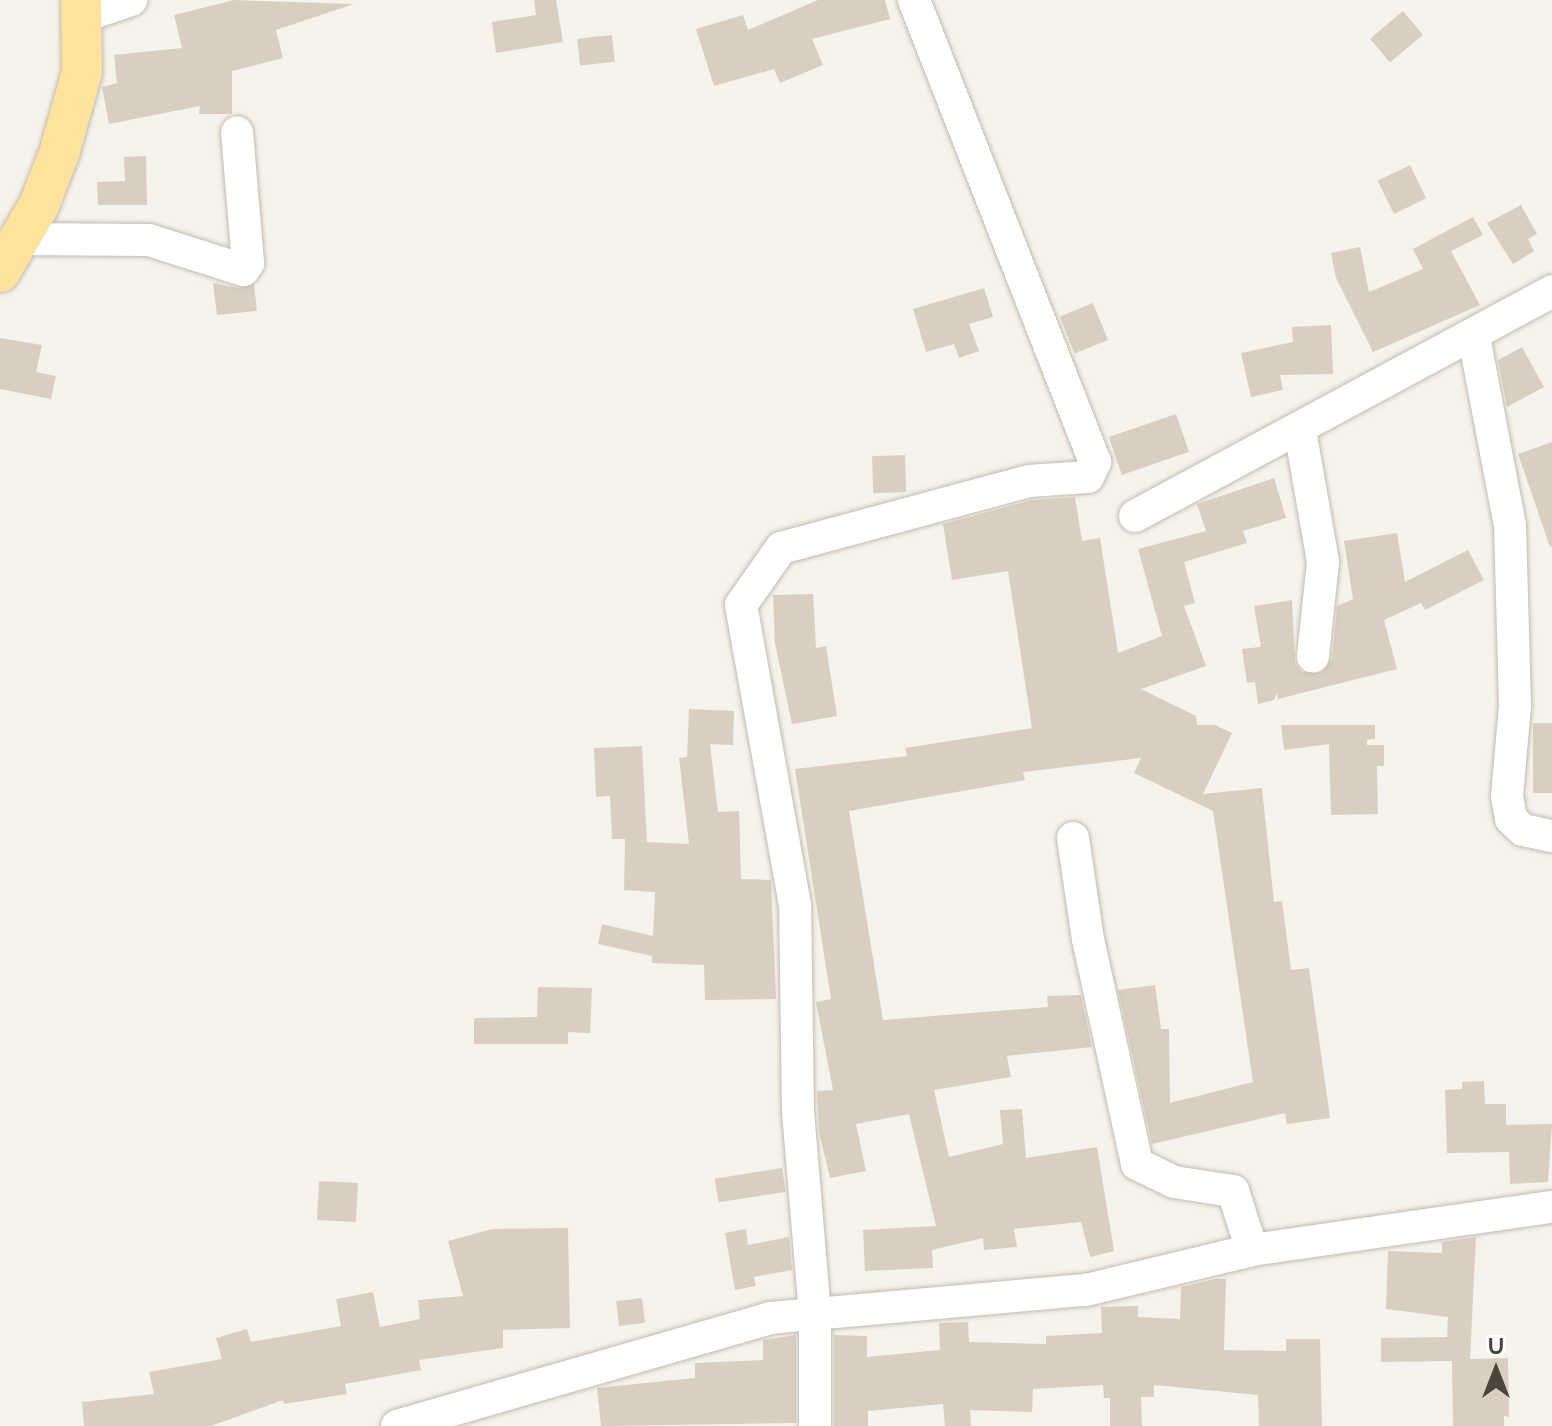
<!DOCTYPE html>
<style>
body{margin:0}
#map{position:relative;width:1552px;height:1426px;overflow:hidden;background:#f6f3ec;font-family:Raleway,sans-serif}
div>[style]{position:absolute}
.building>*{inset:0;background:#d8cfc1;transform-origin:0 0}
.roads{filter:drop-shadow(0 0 2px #c2bbae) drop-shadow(0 0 2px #c2bbae)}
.minor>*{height:32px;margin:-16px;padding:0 16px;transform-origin:16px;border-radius:16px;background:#fff}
.major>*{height:40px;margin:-20px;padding:0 20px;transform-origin:20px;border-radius:20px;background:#ffe39c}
span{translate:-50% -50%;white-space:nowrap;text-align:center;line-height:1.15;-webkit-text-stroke:8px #fff;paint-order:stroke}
.north{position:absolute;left:1456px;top:1330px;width:80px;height:80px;-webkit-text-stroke:6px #fff;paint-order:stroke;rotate:0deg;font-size:22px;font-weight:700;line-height:32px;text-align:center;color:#4b4439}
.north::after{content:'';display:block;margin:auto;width:28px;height:36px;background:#4b4439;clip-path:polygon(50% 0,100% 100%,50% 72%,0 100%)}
</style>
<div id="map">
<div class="building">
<i style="clip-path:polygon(234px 0,354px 4px,276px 30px,283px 58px,232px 71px,232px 114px,199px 114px,200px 106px,109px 124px,102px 87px,117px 83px,114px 55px,182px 48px,174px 15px)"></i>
<i style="clip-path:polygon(534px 0,556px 0,563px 42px,496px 53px,492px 22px,536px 15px)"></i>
<i style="clip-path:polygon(818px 0,885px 0,890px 19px,812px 39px,823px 65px,780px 83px,774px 69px,714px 86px,696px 29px,743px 15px,748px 30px)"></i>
<i style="left:1403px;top:11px;width:31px;height:43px;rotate:50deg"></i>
<i style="left:612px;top:35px;width:27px;height:35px;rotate:84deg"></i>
<i style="clip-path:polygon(146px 156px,147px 205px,98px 205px,97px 182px,125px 181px,124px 157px)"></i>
<i style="left:1410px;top:165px;width:37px;height:36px;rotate:64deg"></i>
<i style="clip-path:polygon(1521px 205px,1537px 234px,1528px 239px,1534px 251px,1513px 264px,1487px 223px)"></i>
<i style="clip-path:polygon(1473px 217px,1483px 235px,1451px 251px,1480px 305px,1373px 352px,1336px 278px,1331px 253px,1360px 247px,1369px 292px,1423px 269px,1413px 249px)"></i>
<i style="clip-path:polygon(213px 283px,238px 288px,254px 284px,257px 311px,217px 315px)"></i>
<i style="clip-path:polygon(984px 288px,993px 317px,969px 324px,979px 351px,959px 358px,954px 344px,926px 352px,913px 309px)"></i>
<i style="left:1093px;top:303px;width:40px;height:36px;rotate:68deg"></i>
<i style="clip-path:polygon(1331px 325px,1333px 374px,1280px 375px,1283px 390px,1251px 397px,1241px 353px,1293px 342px,1292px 327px)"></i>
<i style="clip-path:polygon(0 338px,42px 345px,36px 372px,56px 376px,51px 399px,0 389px)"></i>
<i style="clip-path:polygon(1522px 347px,1544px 387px,1507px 407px,1498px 360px)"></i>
<i style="left:1176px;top:414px;width:40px;height:71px;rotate:71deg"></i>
<i style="clip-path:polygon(1552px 442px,1552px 546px,1550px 547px,1518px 454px)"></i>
<i style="left:905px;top:455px;width:37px;height:33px;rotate:88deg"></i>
<i style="clip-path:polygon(1274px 478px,1286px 518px,1243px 531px,1247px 543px,1184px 562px,1195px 603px,1184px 606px,1206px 666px,1141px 689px,1196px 716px,1197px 725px,1215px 725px,1232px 733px,1203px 794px,1262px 788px,1274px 902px,1282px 901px,1291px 970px,1309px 968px,1330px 1118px,1287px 1124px,1285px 1113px,1152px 1144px,1118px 990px,1155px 985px,1161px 1029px,1169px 1029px,1170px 1103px,1253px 1082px,1213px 811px,1134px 773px,1141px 758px,1023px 772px,1025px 780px,849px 811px,883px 1020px,1048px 1007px,1047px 996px,1081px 995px,1092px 1047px,1007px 1056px,1011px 1077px,934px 1090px,949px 1157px,1003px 1144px,1000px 1110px,1022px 1109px,1026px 1158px,1097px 1147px,1114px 1251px,1090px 1257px,1081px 1222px,1014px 1229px,1017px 1247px,984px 1250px,983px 1238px,932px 1250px,933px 1268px,865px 1271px,863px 1230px,936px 1226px,909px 1114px,856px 1124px,866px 1171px,830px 1178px,819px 1132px,817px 1091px,833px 1090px,816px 1002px,831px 999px,795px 769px,907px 756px,905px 748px,1032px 728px,1008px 571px,952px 580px,943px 524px,1032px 500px,1075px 497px,1082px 541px,1100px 538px,1118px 653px,1162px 636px,1138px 549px,1206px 531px,1197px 504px)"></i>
<i style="clip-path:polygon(1397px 533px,1405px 582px,1468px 550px,1484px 580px,1425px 610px,1421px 603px,1384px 620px,1397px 669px,1278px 699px,1277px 693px,1274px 700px,1258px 704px,1255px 682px,1247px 683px,1242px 649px,1261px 647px,1254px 606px,1292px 600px,1295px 663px,1302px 672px,1321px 673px,1332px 658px,1337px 606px,1353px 599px,1344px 541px)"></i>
<i style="clip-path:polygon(813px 594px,816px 648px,826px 646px,837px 716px,792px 724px,775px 644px,773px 595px)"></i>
<i style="clip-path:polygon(689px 709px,734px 711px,733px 745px,710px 744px,718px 812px,739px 811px,741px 879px,771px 880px,776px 999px,705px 1000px,704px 965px,652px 963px,652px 956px,598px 944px,602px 924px,653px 936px,655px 892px,624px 890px,625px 839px,612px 839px,610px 796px,596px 797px,594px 748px,642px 746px,647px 842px,689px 844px,679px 758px,687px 757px)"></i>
<i style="left:1533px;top:723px;width:19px;height:70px"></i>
<i style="clip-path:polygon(1281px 725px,1375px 725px,1375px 739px,1367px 740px,1367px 745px,1384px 745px,1384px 766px,1377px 766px,1378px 814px,1331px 815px,1329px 744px,1284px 750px)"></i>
<i style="clip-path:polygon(538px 987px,592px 988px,590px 1033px,568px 1032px,568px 1044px,474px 1044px,474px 1018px,537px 1017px)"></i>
<i style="clip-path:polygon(1484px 1081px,1485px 1104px,1506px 1104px,1506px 1125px,1552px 1124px,1548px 1182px,1510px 1184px,1509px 1152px,1447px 1153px,1445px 1090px,1462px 1089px,1462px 1082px)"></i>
<i style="left:782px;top:1168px;width:24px;height:68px;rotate:81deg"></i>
<i style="left:319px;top:1181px;width:39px;height:39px;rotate:3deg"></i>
<i style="clip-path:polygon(568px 1228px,570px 1328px,503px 1330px,503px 1348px,419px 1360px,421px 1370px,345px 1384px,347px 1394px,284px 1404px,283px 1400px,211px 1426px,84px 1426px,82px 1402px,154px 1394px,149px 1372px,222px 1359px,216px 1338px,247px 1329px,251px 1342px,341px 1326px,336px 1299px,373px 1292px,380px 1327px,420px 1319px,418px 1300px,463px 1296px,448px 1241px,492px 1229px)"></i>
<i style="clip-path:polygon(746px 1229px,748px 1245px,789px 1237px,792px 1270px,754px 1277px,756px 1286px,735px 1290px,725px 1233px)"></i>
<i style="clip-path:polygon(1476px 1237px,1470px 1359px,1508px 1358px,1509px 1417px,1504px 1416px,1504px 1426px,1453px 1426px,1452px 1361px,1381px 1362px,1381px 1338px,1447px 1337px,1448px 1317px,1386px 1309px,1388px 1251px,1442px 1253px,1442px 1242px)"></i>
<i style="clip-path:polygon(1215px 1279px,1226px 1279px,1224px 1350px,1286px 1351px,1286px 1339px,1320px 1339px,1322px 1426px,1259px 1426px,1258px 1395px,1154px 1385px,1154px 1397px,1141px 1397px,1142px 1426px,1110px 1426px,1110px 1398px,1104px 1398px,1103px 1385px,1033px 1389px,1032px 1412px,970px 1410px,971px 1426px,945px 1426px,943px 1404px,868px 1411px,868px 1426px,834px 1426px,834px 1335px,867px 1336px,867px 1357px,940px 1350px,939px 1323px,968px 1322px,969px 1342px,1046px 1344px,1046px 1336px,1102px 1333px,1101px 1307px,1138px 1306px,1138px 1317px,1180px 1319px,1181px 1287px)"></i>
<i style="left:642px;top:1298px;width:25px;height:26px;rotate:83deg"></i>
<i style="clip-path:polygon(796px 1335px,796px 1423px,601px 1426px,597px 1388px,695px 1378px,695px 1363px,763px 1360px,763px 1340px)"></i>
</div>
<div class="roads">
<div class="minor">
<i style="left:84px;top:16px;width:50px;rotate:-18.8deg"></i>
<i style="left:22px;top:239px;width:127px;rotate:0.5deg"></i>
<i style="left:149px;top:240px;width:99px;rotate:17.7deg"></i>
<i style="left:243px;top:270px;width:9px;rotate:-54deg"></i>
<i style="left:248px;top:263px;width:131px;rotate:-94.8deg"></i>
<i style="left:1474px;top:337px;width:191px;rotate:79.2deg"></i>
<i style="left:1510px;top:525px;width:181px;rotate:88.4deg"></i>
<i style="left:1515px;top:706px;width:90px;rotate:95.1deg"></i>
<i style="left:1507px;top:796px;width:23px;rotate:80deg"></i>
<i style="left:1511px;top:819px;width:16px;rotate:43deg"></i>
<i style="left:1523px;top:830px;width:30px;rotate:12deg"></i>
<i style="left:1300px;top:430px;width:134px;rotate:80.1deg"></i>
<i style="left:1323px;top:562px;width:95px;rotate:96.1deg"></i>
<i style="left:1135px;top:516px;width:474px;rotate:-28.3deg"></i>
<i style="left:1073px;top:838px;width:102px;rotate:81.6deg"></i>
<i style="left:1088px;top:939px;width:230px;rotate:77.7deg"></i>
<i style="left:1137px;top:1164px;width:41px;rotate:25.9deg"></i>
<i style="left:1174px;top:1182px;width:60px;rotate:8.7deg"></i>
<i style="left:1233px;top:1191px;width:62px;rotate:72.1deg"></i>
<i style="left:397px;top:1426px;width:388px;rotate:-16.1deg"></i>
<i style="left:770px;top:1318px;width:317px;rotate:-5.1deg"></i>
<i style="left:1086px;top:1290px;width:171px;rotate:-13.5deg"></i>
<i style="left:1252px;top:1250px;width:303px;rotate:-8.2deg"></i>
<i style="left:815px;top:1426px;width:112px;rotate:-90deg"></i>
<i style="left:815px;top:1314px;width:202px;rotate:-94.8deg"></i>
<i style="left:798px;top:1113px;width:208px;rotate:-90.8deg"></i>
<i style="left:795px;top:905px;width:305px;rotate:-100.2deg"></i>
<i style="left:741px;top:605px;width:70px;rotate:-54.9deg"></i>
<i style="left:781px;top:548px;width:257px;rotate:-15.1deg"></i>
<i style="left:1029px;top:481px;width:59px;rotate:-3.9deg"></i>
<i style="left:1088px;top:477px;width:17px;rotate:-65deg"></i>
<i style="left:1095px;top:462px;width:496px;rotate:-111.4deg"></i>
</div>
<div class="major">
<i style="left:0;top:272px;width:78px;rotate:-59.8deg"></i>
<i style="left:39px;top:205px;width:55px;rotate:-68.6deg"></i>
<i style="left:59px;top:154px;width:85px;rotate:-74.3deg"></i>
<i style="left:82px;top:72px;width:72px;rotate:-90.8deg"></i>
</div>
</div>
<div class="north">U</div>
</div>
